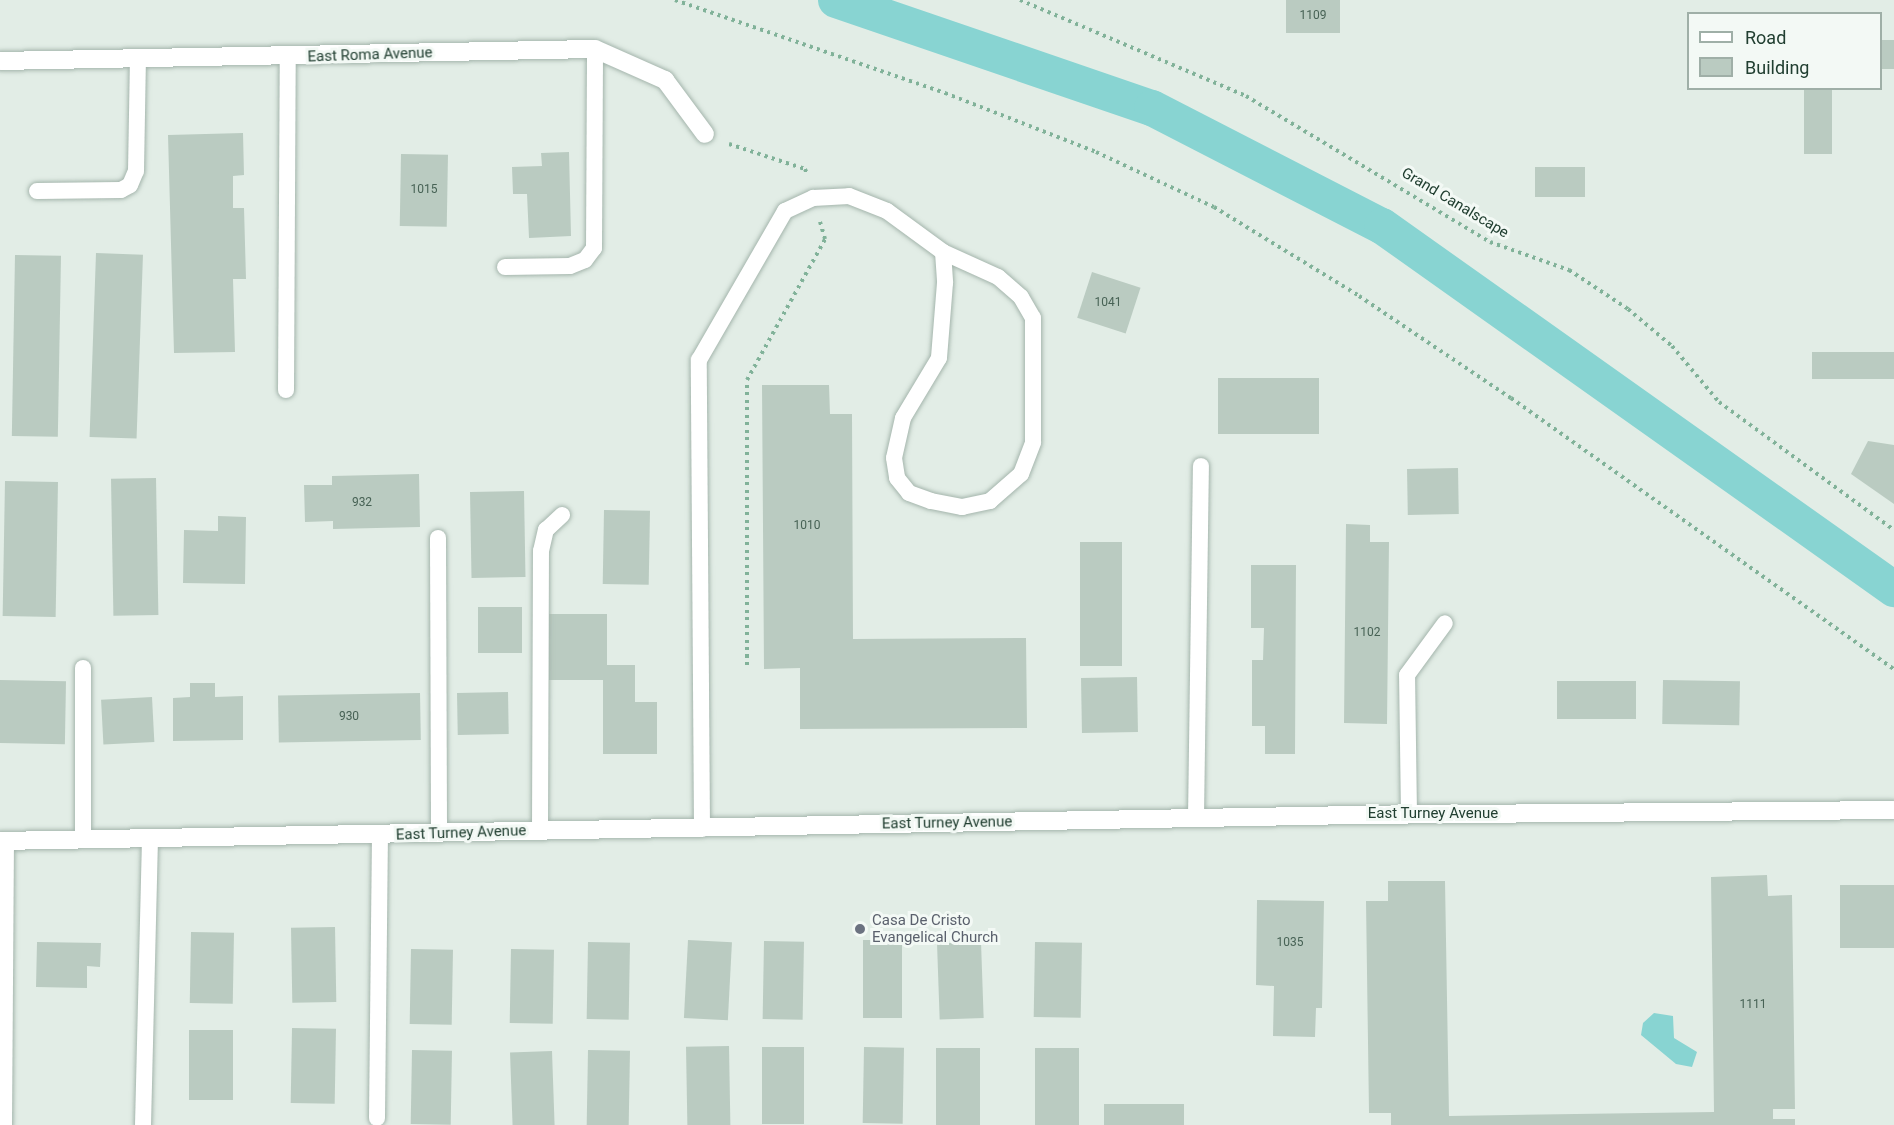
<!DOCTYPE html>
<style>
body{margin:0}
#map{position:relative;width:1894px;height:1125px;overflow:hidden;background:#e2ede6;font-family:Roboto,sans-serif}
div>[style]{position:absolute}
.water>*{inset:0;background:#88d4d2}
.canal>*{height:36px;margin:-18px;padding:0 18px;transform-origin:18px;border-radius:18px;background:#88d4d2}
.building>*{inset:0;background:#bacbc1;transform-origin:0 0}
.path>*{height:4px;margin-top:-2px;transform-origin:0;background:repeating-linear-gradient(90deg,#81b299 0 3px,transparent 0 7.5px)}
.roads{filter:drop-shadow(0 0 2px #a4b5ac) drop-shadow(0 0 2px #a4b5ac)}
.service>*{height:16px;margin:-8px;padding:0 8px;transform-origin:8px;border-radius:8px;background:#fff}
.minor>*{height:18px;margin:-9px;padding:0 9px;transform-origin:9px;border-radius:9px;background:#fff}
.dots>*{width:16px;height:16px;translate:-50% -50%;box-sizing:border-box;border:3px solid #f3f9f5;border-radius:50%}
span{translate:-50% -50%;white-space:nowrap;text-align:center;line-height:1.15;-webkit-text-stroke:6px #f3f9f5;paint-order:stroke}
.number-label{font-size:12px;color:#476255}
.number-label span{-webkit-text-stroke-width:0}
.street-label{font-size:15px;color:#213f31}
.worship-label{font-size:15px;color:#5b616d}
.left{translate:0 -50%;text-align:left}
.legend{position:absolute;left:1687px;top:12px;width:195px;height:78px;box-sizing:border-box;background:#f3f9f5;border:2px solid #9fafa7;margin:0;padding:8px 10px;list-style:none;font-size:18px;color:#213f31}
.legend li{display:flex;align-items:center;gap:12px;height:30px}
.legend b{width:30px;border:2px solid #9fafa7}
</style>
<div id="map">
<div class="water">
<i style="clip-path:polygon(1654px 1013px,1673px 1016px,1674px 1038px,1697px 1052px,1692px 1067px,1676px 1064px,1641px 1035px,1643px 1023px)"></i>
</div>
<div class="canal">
<i style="left:836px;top:0;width:334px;rotate:18.9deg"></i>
<i style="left:1152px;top:108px;width:259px;rotate:27.2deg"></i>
<i style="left:1382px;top:226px;width:628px;rotate:35.34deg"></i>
</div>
<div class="building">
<i style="left:1286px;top:0;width:54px;height:33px"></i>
<i style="left:1880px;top:40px;width:14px;height:29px"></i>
<i style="left:1804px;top:88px;width:28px;height:66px"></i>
<i style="clip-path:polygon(243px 133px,244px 175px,233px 176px,233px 208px,244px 208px,246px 279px,233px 279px,235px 352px,174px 353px,168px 135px)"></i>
<i style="clip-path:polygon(569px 152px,571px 236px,529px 238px,527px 194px,513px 194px,512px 167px,542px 166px,541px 153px)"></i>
<i style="left:401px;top:154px;width:47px;height:72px;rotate:1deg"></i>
<i style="left:1535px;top:167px;width:50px;height:30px"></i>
<i style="left:96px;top:253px;width:47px;height:184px;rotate:2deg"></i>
<i style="left:15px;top:255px;width:46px;height:181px;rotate:1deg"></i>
<i style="left:1092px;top:272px;width:51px;height:48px;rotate:18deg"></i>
<i style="left:1894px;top:352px;width:27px;height:82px;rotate:90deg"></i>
<i style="left:1319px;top:378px;width:56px;height:101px;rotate:90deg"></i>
<i style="clip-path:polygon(762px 385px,829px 385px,830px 414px,852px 414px,853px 639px,1026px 638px,1027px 728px,800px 729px,800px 668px,764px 669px)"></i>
<i style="clip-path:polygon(1868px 441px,1894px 445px,1894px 504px,1851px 474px)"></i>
<i style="left:1458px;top:468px;width:46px;height:51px;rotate:89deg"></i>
<i style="clip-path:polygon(419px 474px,420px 527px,333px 529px,333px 521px,305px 522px,304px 485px,332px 485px,332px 476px)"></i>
<i style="left:156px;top:478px;width:137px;height:45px;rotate:89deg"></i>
<i style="left:5px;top:481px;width:53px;height:135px;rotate:1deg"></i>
<i style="left:524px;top:491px;width:86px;height:54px;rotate:89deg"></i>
<i style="left:604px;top:510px;width:46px;height:74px;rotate:1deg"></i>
<i style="clip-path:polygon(218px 516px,246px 517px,245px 584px,183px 583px,184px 530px,218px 531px)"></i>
<i style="clip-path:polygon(1346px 524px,1370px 525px,1370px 542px,1389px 542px,1387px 724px,1344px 723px)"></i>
<i style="left:1080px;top:542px;width:42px;height:124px"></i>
<i style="clip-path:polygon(1251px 565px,1296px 565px,1295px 754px,1265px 754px,1265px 726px,1252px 726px,1252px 660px,1263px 660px,1264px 628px,1251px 628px)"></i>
<i style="left:478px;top:607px;width:44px;height:46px"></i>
<i style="clip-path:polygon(549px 614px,607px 614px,607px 665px,635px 665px,635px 702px,657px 702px,657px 754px,603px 754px,603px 680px,549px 680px)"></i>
<i style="left:1137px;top:677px;width:55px;height:56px;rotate:89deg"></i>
<i style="left:0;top:680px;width:66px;height:63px;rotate:1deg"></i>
<i style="left:1663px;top:680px;width:77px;height:44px;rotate:1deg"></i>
<i style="left:1636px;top:681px;width:38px;height:79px;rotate:90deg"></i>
<i style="clip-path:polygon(190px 683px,215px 683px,215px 697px,243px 696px,243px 740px,173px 741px,173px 698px,190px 697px)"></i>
<i style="left:508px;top:692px;width:42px;height:51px;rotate:89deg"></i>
<i style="left:420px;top:693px;width:47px;height:142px;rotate:89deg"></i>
<i style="left:152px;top:697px;width:45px;height:51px;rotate:87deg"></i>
<i style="clip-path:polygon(1767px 875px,1768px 896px,1792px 895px,1795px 1109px,1773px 1109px,1773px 1119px,1795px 1119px,1795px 1125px,1391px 1125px,1391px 1113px,1369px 1113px,1366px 901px,1388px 901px,1388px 881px,1445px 881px,1449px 1116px,1714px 1112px,1711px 877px)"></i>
<i style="left:1840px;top:885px;width:54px;height:63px"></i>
<i style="clip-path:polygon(1257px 900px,1324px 901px,1322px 1008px,1316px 1008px,1315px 1037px,1273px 1036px,1274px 986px,1256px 985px)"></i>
<i style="left:335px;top:927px;width:75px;height:44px;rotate:89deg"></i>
<i style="left:191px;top:932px;width:43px;height:71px;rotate:1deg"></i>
<i style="left:688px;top:940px;width:44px;height:78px;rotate:3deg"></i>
<i style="left:863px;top:940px;width:39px;height:78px"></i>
<i style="left:764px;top:941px;width:40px;height:78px;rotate:1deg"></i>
<i style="clip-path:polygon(37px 942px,101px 943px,100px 967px,87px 966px,87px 988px,36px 987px)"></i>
<i style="left:588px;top:942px;width:42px;height:77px;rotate:1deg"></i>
<i style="left:981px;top:942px;width:76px;height:44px;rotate:88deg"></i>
<i style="left:1035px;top:942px;width:47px;height:75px;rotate:1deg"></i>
<i style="left:411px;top:949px;width:42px;height:75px;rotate:1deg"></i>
<i style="left:511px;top:949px;width:43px;height:74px;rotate:1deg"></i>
<i style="left:292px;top:1028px;width:44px;height:75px;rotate:1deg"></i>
<i style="left:189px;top:1030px;width:44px;height:70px"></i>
<i style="left:729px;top:1046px;width:79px;height:43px;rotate:89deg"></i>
<i style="left:762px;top:1047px;width:42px;height:77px"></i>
<i style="left:864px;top:1047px;width:40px;height:76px;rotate:1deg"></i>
<i style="left:936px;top:1048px;width:44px;height:77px"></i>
<i style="left:1035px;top:1048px;width:44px;height:77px"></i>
<i style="left:412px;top:1050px;width:40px;height:74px;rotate:1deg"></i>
<i style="left:588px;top:1050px;width:42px;height:75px;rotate:1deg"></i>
<i style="left:552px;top:1051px;width:74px;height:42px;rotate:88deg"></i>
<i style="left:1104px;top:1104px;width:80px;height:21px"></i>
</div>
<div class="path">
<i style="left:675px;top:0;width:286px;rotate:19deg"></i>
<i style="left:945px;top:93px;width:162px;rotate:21.3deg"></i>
<i style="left:1096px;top:152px;width:130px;rotate:25deg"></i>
<i style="left:1214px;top:207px;width:170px;rotate:31.5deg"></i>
<i style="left:1359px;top:296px;width:183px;rotate:33.9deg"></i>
<i style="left:1511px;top:398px;width:469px;rotate:35.3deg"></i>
<i style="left:1020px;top:0;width:246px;rotate:23deg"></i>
<i style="left:1246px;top:96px;width:284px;rotate:30.9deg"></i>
<i style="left:1490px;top:242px;width:84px;rotate:19.5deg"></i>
<i style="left:1569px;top:270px;width:71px;rotate:33.5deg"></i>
<i style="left:1628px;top:309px;width:57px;rotate:40.1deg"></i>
<i style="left:1672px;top:346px;width:73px;rotate:50deg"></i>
<i style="left:1719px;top:402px;width:217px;rotate:36.2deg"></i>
<i style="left:729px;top:144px;width:80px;rotate:18.2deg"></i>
<i style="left:805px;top:169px;width:5px;rotate:68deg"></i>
<i style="left:747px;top:665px;width:285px;rotate:-90deg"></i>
<i style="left:747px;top:380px;width:161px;rotate:-61deg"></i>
<i style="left:825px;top:239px;width:18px;rotate:-106deg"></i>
</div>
<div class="roads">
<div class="service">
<i style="left:37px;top:191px;width:84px;rotate:-0.7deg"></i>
<i style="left:121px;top:190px;width:10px;rotate:-29deg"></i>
<i style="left:130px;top:185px;width:15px;rotate:-67deg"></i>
<i style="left:136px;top:171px;width:110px;rotate:-89deg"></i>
<i style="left:505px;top:267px;width:65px;rotate:-0.9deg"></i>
<i style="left:570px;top:266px;width:16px;rotate:-22deg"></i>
<i style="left:585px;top:260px;width:15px;rotate:-53deg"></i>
<i style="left:594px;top:248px;width:199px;rotate:-89.7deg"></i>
<i style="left:286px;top:390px;width:333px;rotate:-89.7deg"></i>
<i style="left:438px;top:538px;width:296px;rotate:89.8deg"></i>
<i style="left:83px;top:668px;width:171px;rotate:90deg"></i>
<i style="left:1409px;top:815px;width:140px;rotate:-90.8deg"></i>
<i style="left:1407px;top:675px;width:64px;rotate:-53.8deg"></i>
<i style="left:1196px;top:818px;width:352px;rotate:-89.2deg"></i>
<i style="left:702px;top:829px;width:469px;rotate:-90.4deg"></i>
<i style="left:699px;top:360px;width:172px;rotate:-60deg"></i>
<i style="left:785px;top:211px;width:31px;rotate:-25deg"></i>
<i style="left:813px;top:198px;width:36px;rotate:-3deg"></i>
<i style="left:849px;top:196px;width:41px;rotate:21.5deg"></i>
<i style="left:887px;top:211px;width:69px;rotate:36.2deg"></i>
<i style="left:943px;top:252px;width:31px;rotate:86deg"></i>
<i style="left:945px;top:283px;width:75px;rotate:94.6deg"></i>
<i style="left:939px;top:358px;width:70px;rotate:121deg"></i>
<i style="left:903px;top:418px;width:41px;rotate:102.7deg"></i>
<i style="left:894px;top:458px;width:20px;rotate:81deg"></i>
<i style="left:897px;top:478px;width:19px;rotate:51deg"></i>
<i style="left:909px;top:493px;width:23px;rotate:20deg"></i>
<i style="left:931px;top:501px;width:32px;rotate:11deg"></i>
<i style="left:962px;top:507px;width:29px;rotate:-12deg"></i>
<i style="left:990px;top:501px;width:41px;rotate:-41.1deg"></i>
<i style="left:1021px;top:474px;width:34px;rotate:-69deg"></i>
<i style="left:1033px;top:442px;width:124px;rotate:-90deg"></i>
<i style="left:1033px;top:318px;width:24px;rotate:-120deg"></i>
<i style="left:1021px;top:297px;width:30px;rotate:-139deg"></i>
<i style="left:998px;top:277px;width:60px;rotate:-155.6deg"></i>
<i style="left:540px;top:831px;width:280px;rotate:-89.8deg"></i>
<i style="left:541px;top:551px;width:22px;rotate:-77deg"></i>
<i style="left:546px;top:530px;width:22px;rotate:-43deg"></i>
<i style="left:377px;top:1118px;width:283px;rotate:-89.4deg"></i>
<i style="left:4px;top:1125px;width:284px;rotate:-89.6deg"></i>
<i style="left:143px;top:1125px;width:287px;rotate:-88.6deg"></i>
</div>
<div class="minor">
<i style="left:0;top:61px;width:595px;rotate:-1.16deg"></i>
<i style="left:595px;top:49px;width:77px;rotate:23.9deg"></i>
<i style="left:665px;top:80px;width:67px;rotate:53.5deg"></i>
<i style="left:0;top:841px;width:1355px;rotate:-1.1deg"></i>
<i style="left:1355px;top:815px;width:539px;rotate:-0.53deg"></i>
</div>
</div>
<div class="dots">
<i style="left:860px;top:929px;background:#6b7280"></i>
</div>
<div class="number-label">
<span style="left:1313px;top:16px">1109</span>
<span style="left:424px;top:190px">1015</span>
<span style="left:1108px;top:303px">1041</span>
<span style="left:362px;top:503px">932</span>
<span style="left:807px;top:526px">1010</span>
<span style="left:1367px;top:633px">1102</span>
<span style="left:349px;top:717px">930</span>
<span style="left:1290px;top:943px">1035</span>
<span style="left:1753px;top:1005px">1111</span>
</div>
<div class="street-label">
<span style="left:370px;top:55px;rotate:-2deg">East Roma Avenue</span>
<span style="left:1455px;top:203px;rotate:31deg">Grand Canalscape</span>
<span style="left:1433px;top:814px">East Turney Avenue</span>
<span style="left:947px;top:823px;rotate:-1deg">East Turney Avenue</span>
<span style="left:461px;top:833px;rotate:-2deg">East Turney Avenue</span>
</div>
<div class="worship-label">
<span class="left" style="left:872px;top:929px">Casa De Cristo<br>Evangelical Church</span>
</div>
<ul class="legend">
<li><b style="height:8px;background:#fff"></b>Road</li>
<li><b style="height:16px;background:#bacbc1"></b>Building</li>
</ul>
</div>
